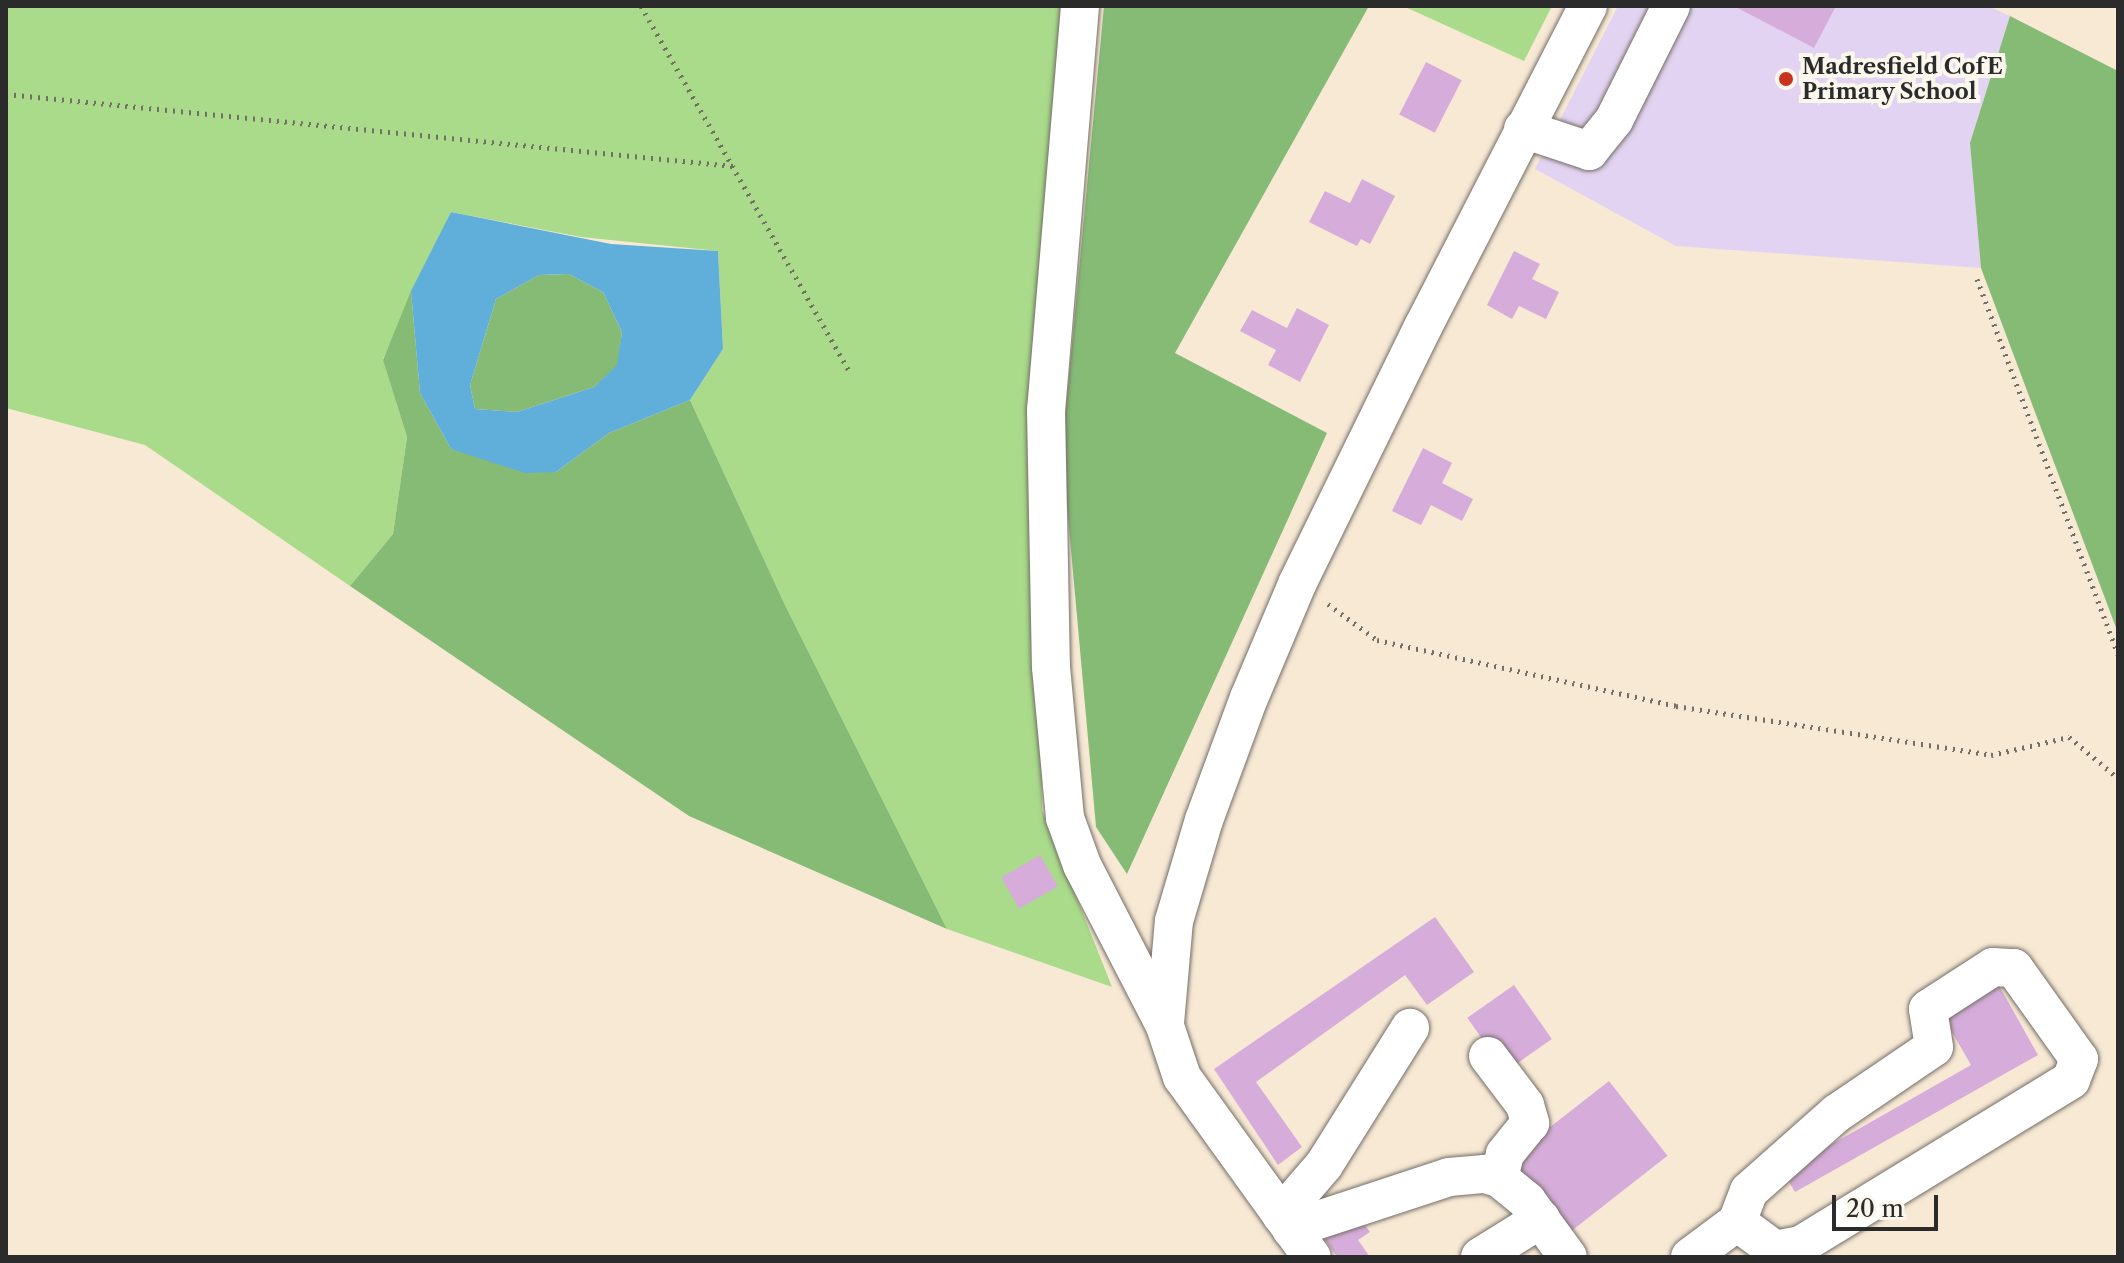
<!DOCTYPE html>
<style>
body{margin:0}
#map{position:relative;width:2124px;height:1263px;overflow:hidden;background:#f8e9d5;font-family:"Libre Caslon Text",serif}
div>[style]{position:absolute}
.built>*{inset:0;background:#e3d3f2}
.green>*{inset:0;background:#a9db8a}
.forest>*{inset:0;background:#86bb76}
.water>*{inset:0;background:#60aeda}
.building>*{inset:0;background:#d6adda;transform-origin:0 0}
.path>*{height:5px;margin-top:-2.5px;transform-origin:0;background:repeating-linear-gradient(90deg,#736e66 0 2px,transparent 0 8px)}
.roads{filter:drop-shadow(0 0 2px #736e66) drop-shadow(0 0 2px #736e66)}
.minor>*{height:38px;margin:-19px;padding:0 19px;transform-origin:19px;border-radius:19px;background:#fff}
.dots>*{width:22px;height:22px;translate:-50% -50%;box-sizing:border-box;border:4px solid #fbf7ec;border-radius:50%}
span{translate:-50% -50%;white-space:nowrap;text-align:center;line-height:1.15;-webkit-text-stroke:8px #fbf7ec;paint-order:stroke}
.poi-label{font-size:22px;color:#2b2b2b;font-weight:700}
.left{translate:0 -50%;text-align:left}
.frame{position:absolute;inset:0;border:8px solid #2b2b2b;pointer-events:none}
.scale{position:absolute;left:1832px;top:1195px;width:106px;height:36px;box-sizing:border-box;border:4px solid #2b2b2b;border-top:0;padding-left:10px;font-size:24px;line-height:28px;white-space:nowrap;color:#2b2b2b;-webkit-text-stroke:6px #fbf7ec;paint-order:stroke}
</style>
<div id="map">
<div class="built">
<i style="clip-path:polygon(1618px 6px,1988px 6px,2010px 16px,1970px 143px,1981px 268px,1676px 246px,1535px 169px)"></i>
</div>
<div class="green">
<i style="clip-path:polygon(6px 6px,1060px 6px,1063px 18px,1039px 265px,1042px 810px,1112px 987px,947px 929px,785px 605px,690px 400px,723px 349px,718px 251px,581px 237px,451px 212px,383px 359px,407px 437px,393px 534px,350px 586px,145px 445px,6px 408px)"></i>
<i style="clip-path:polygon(1403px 6px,1552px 6px,1524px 61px)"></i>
</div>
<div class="forest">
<i style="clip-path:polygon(1104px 6px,1369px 6px,1175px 353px,1327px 433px,1127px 874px,1096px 827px,1062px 450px)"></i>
<i style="clip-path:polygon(2010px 16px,2118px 71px,2118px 633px,1981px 268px,1970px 143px)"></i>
<i style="clip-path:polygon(569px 274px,603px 292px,622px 332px,618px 365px,594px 387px,517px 412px,475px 409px,470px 385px,496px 299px,539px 275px)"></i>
<i style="clip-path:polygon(411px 291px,420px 393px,451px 449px,556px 472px,609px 433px,690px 400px,785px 605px,947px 929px,689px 816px,350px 586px,393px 534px,407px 437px,383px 360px)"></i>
</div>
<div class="water">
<i style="clip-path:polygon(evenodd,451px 212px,611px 244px,718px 251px,723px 349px,690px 400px,609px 433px,556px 472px,525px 473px,451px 449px,420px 393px,411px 291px,451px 212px,569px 274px,603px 292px,622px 332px,617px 365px,594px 387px,517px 412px,475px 409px,470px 385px,496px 299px,539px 275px,569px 274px)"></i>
</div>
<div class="building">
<i style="clip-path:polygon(1734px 6px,1836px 6px,1814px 48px)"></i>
<i style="left:1426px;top:62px;width:40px;height:59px;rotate:27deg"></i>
<i style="clip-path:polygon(1362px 179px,1395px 196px,1370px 244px,1361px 239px,1357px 246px,1309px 222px,1325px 191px,1350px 203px)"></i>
<i style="clip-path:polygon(1514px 251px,1540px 264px,1532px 279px,1559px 292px,1546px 319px,1519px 306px,1512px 319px,1487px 305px)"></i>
<i style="clip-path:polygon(1297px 308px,1329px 325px,1300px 382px,1268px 365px,1276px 350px,1240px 331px,1252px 310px,1287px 328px)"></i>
<i style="clip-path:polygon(1423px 448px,1452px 463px,1442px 483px,1473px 499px,1462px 521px,1431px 505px,1421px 525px,1392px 511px)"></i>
<i style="left:1040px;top:855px;width:36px;height:45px;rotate:60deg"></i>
<i style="clip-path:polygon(1435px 917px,1474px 972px,1427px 1005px,1405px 975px,1256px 1082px,1302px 1147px,1278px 1165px,1214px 1069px)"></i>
<i style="clip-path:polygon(1997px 982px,2038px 1055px,1795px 1192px,1783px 1172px,1971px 1065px,1941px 1013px)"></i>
<i style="left:1514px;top:985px;width:66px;height:57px;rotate:55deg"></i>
<i style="left:1609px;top:1081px;width:95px;height:124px;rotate:52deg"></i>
<i style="clip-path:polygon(1356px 1213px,1370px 1232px,1358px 1240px,1370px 1257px,1337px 1257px,1323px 1236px)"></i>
</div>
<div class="path">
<i style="left:641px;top:6px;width:421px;rotate:60.3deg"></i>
<i style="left:6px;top:94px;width:731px;rotate:5.66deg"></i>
<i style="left:1977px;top:279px;width:402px;rotate:69.4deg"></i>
<i style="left:1328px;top:604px;width:61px;rotate:36.3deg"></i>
<i style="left:1377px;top:640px;width:306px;rotate:12.4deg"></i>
<i style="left:1676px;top:706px;width:319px;rotate:8.8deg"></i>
<i style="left:1991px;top:755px;width:80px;rotate:-13deg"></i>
<i style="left:2069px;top:737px;width:64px;rotate:39.9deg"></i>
</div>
<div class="roads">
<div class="minor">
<i style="left:1080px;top:6px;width:405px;rotate:94.8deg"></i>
<i style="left:1046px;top:410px;width:257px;rotate:88.9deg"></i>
<i style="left:1051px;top:667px;width:152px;rotate:84.7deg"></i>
<i style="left:1065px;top:818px;width:50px;rotate:70.1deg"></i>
<i style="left:1082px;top:865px;width:181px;rotate:62.7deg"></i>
<i style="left:1165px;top:1026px;width:54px;rotate:71.6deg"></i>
<i style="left:1182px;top:1077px;width:222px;rotate:54.2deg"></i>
<i style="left:1523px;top:129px;width:70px;rotate:18.4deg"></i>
<i style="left:1589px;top:151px;width:40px;rotate:-51deg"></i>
<i style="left:1614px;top:120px;width:127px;rotate:-63.4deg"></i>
<i style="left:1165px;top:1023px;width:102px;rotate:-85deg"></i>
<i style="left:1174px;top:921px;width:105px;rotate:-73.5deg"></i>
<i style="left:1204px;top:820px;width:130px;rotate:-69.8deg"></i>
<i style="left:1249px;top:698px;width:126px;rotate:-67.1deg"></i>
<i style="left:1298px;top:582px;width:284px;rotate:-63.9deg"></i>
<i style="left:1423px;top:327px;width:361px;rotate:-62.8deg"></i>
<i style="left:1488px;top:1056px;width:61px;rotate:52.9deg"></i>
<i style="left:1525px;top:1105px;width:19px;rotate:74deg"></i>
<i style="left:1530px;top:1123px;width:40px;rotate:129deg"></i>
<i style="left:1505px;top:1154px;width:25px;rotate:104deg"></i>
<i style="left:1281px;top:1215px;width:66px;rotate:-49.3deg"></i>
<i style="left:1324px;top:1165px;width:162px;rotate:-57.9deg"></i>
<i style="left:1291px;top:1229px;width:166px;rotate:-18.2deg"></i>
<i style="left:1449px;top:1177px;width:36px;rotate:-5deg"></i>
<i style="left:1485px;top:1174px;width:15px;rotate:16deg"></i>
<i style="left:1499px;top:1178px;width:36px;rotate:39deg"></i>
<i style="left:1527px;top:1201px;width:69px;rotate:53.8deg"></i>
<i style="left:1480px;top:1257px;width:72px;rotate:-31.9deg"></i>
<i style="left:1690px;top:1257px;width:59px;rotate:-36.7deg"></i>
<i style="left:1737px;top:1222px;width:33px;rotate:-69deg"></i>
<i style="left:1749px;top:1191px;width:118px;rotate:-41.6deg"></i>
<i style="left:1837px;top:1113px;width:117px;rotate:-34.2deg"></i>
<i style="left:1934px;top:1047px;width:38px;rotate:-99deg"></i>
<i style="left:1928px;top:1009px;width:77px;rotate:-32.9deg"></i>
<i style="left:1993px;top:967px;width:21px;rotate:3deg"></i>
<i style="left:2014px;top:968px;width:112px;rotate:54.5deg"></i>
<i style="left:2079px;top:1059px;width:22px;rotate:111deg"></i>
<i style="left:2071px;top:1080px;width:316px;rotate:148.6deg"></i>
<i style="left:1801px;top:1245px;width:26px;rotate:169deg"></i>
<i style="left:1775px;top:1250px;width:47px;rotate:-143.6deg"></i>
</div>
</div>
<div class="dots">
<i style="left:1786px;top:79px;background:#c8321e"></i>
</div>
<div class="poi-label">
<span class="left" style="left:1802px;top:79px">Madresfield CofE<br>Primary School</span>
</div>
<div class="frame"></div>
<div class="scale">20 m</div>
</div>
